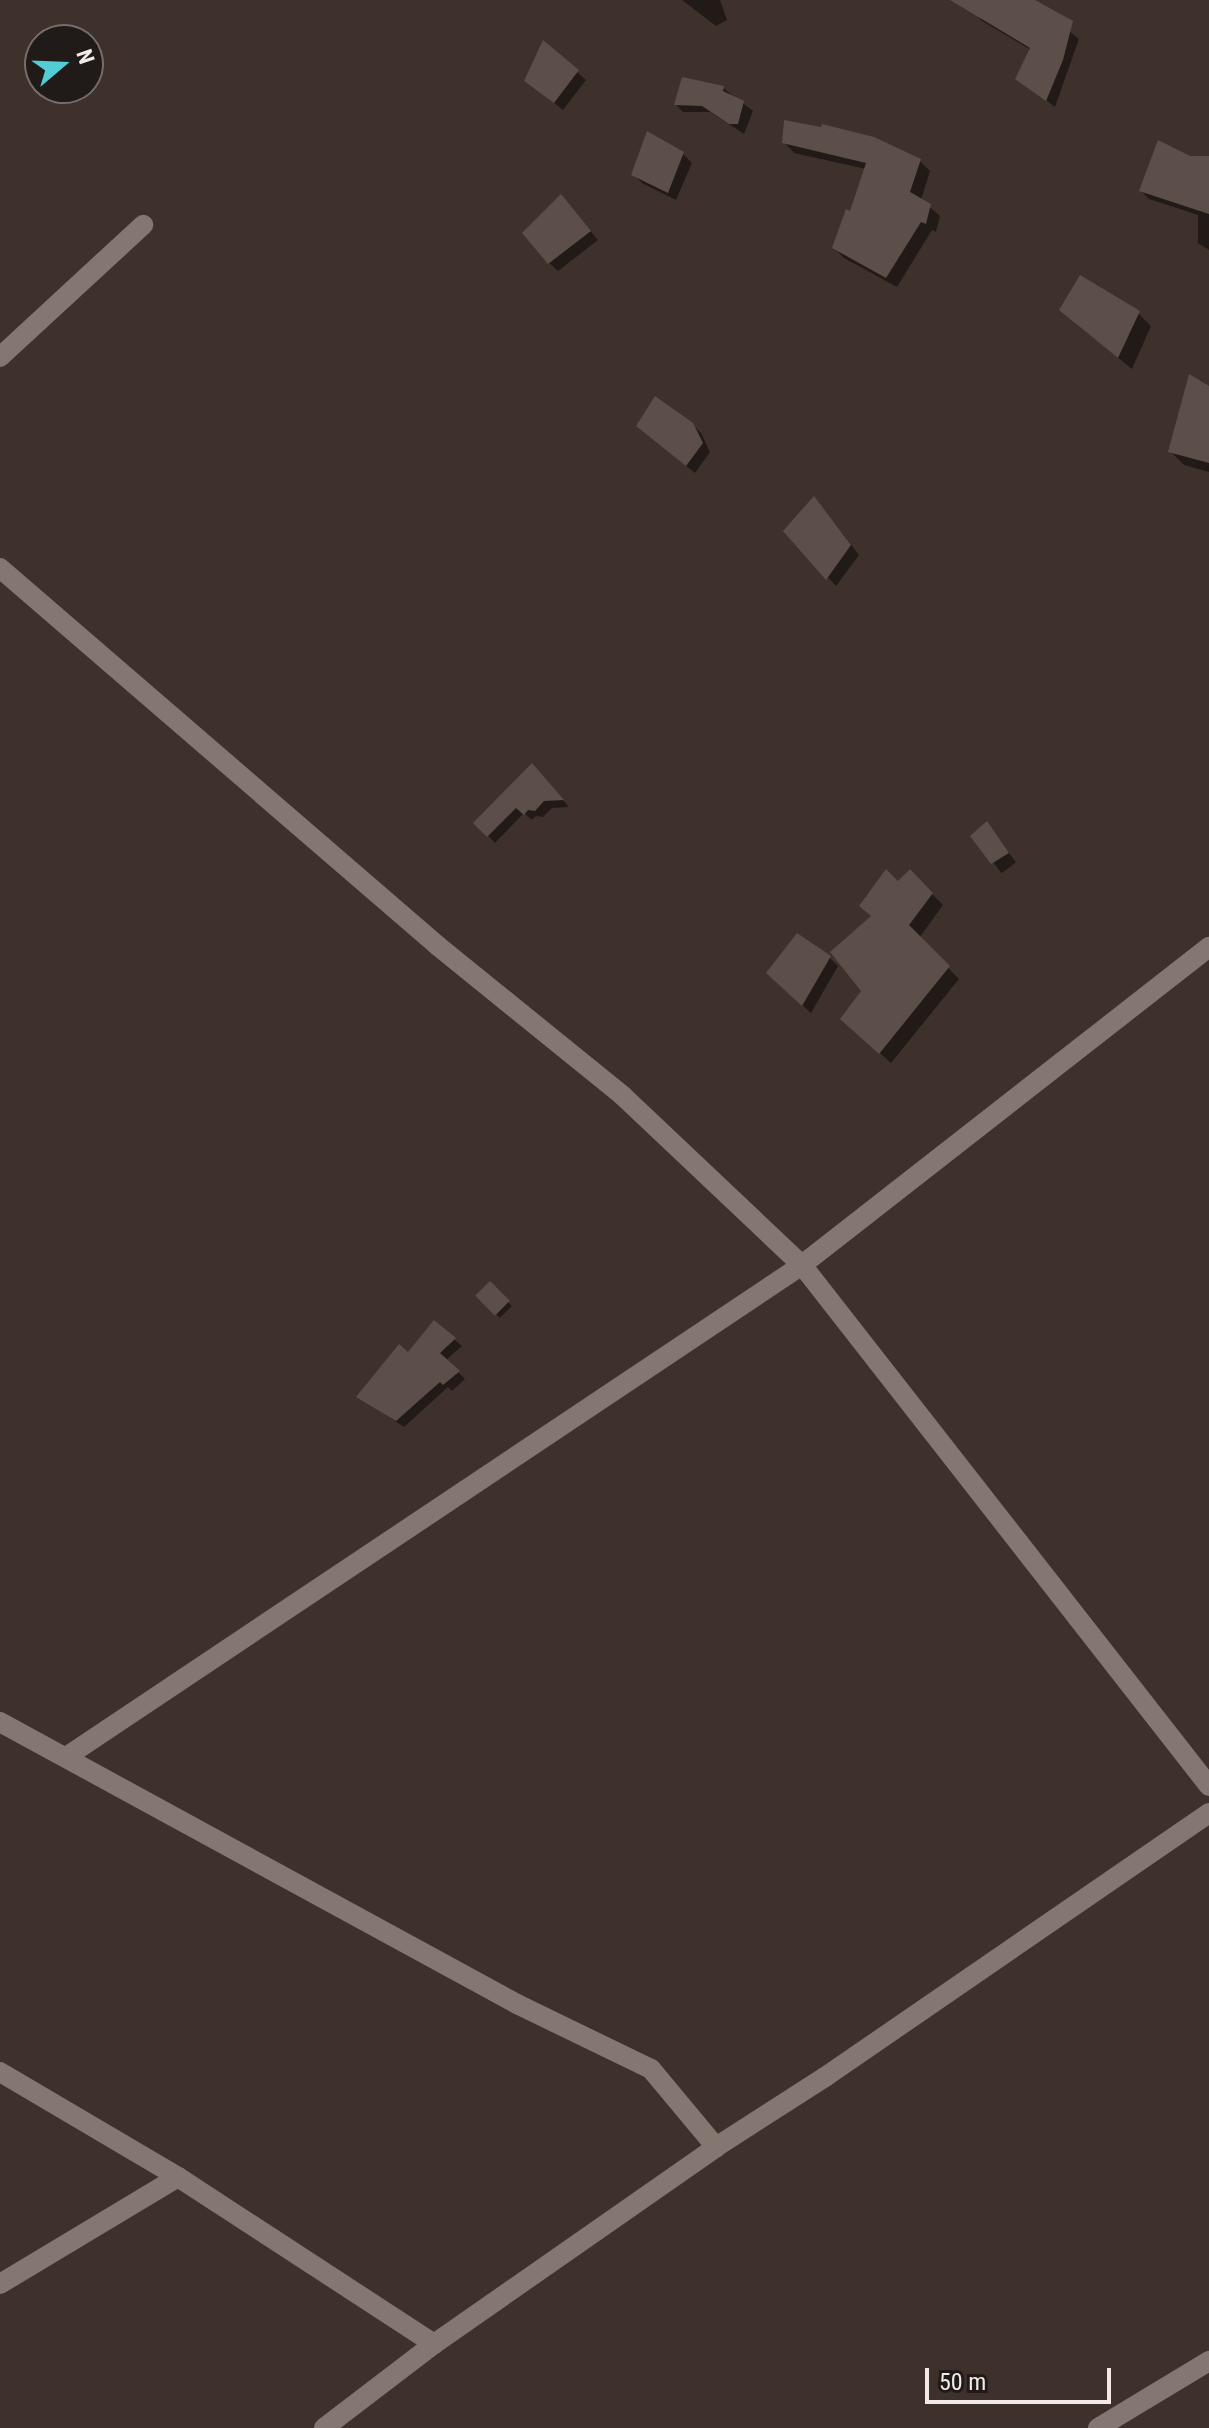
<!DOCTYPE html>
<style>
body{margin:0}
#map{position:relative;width:1209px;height:2428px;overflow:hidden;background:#3e312c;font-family:"Roboto Condensed",sans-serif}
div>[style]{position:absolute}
.shadow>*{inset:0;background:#0007;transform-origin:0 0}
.building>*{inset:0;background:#5c4f49;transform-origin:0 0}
.street>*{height:20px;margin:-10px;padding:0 10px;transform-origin:10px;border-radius:10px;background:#847670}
span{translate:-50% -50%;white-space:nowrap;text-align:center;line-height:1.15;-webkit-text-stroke:7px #201b18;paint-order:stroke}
.north{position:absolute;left:24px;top:24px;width:80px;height:80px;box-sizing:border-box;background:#201b18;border:2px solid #746e6a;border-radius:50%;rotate:71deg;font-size:22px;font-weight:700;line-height:32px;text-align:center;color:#f2eae6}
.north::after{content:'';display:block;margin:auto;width:28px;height:36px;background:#52ccd6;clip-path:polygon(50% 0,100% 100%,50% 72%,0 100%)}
.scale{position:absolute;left:925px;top:2368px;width:186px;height:36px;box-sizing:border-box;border:4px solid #f2eae6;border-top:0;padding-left:10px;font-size:24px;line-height:28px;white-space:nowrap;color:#f2eae6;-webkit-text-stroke:6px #201b18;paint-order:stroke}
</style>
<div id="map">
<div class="shadow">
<i style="clip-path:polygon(682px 0,720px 0,727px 20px,716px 26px)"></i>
<i style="clip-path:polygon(980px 0,1030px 0,1079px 39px,1055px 107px,1018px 79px,1031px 50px,982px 21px,974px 12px)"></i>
<i style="clip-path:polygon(577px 72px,586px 80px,563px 110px,527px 81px)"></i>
<i style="clip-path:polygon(723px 88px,753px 111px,744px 134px,710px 112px,683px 112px,676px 105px)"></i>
<i style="clip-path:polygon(784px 142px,920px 161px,930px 171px,921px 200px,940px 216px,936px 232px,932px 230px,897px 287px,844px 258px,834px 248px,851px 214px,866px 169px,794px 153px)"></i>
<i style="clip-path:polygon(683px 154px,692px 163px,676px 200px,642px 183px,633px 174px)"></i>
<i style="clip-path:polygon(1190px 158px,1209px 158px,1209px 250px,1198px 243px,1198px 215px,1149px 199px,1141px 191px)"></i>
<i style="clip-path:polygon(569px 205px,598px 240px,558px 271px,549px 263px)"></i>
<i style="clip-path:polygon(1138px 313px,1151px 326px,1132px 369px,1075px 323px)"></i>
<i style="clip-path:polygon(1209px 388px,1209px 472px,1184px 465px,1171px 452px)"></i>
<i style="clip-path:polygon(692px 424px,701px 433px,710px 452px,695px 473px,647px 434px)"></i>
<i style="clip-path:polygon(822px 507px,859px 555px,836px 586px,785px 531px)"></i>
<i style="clip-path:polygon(539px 773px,569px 807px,552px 808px,543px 817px,536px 816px,532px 820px,524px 813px,495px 843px,476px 823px)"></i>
<i style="left:987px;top:824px;width:48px;height:18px;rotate:53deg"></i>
<i style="clip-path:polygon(910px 872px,943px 905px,919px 938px,959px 979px,891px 1063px,854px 1030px,864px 991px,873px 917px)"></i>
<i style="clip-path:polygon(830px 958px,838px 966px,811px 1013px,777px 982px)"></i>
<i style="left:490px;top:1284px;width:31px;height:17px;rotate:45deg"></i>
<i style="clip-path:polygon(434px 1323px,462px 1346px,446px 1360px,465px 1379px,452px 1391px,448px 1387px,404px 1427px,359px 1397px,408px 1355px)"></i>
</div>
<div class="building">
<i style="clip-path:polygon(950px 0,1035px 0,1073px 21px,1063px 60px,1046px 101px,1015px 79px,1030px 48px)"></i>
<i style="clip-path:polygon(543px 40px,579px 70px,554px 103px,524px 81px)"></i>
<i style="clip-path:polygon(682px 77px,724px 86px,723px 91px,744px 101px,738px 124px,729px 124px,702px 106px,674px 105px)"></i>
<i style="clip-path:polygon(784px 120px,821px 127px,822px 124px,874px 137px,921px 159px,910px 192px,931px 204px,926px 224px,921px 222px,886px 278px,832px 248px,846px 209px,850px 211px,866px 163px,782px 143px)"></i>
<i style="clip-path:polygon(647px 131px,684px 152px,668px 193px,631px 175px)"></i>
<i style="clip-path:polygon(1158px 140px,1190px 156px,1209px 156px,1209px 214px,1139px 191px)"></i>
<i style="clip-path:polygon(561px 194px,591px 231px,548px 264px,522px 233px)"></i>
<i style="clip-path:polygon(1080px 275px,1140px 311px,1118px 358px,1059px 310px)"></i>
<i style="clip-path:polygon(1189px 374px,1209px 386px,1209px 463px,1168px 452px)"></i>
<i style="clip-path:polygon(655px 396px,693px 423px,703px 443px,686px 466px,636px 426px)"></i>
<i style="clip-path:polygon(814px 496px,851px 545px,826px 580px,783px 531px)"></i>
<i style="clip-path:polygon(532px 763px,564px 800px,544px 801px,535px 811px,528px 810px,524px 815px,516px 808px,487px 837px,473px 823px)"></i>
<i style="clip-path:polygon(987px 821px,1009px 853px,991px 864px,970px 836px)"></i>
<i style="clip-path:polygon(886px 869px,898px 881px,910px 869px,933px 893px,909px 925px,950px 966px,879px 1054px,840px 1019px,861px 991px,830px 952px,871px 916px,859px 906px)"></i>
<i style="clip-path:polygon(797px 933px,831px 956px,802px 1006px,766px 973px)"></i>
<i style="left:490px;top:1281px;width:28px;height:21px;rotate:45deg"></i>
<i style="clip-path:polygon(434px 1320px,456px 1338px,440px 1353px,460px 1371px,443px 1385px,440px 1382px,396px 1421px,356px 1397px,399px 1344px,408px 1352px)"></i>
</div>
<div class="street">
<i style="left:0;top:357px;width:195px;rotate:-42.7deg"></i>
<i style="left:0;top:568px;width:579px;rotate:40.79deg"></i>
<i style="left:438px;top:946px;width:238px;rotate:39deg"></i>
<i style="left:623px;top:1096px;width:246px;rotate:43.4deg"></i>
<i style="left:802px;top:1265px;width:661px;rotate:52deg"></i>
<i style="left:0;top:1722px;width:589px;rotate:28.61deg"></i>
<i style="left:517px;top:2004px;width:149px;rotate:25.9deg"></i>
<i style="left:651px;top:2069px;width:102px;rotate:50.2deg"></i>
<i style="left:66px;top:1757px;width:885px;rotate:-33.76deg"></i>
<i style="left:802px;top:1265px;width:517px;rotate:-38deg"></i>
<i style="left:0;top:2072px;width:207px;rotate:30.5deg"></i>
<i style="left:178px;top:2177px;width:306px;rotate:33.1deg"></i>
<i style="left:0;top:2284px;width:208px;rotate:-31deg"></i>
<i style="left:324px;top:2428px;width:138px;rotate:-37.4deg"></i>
<i style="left:434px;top:2344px;width:344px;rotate:-34.9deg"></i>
<i style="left:716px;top:2147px;width:130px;rotate:-32.7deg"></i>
<i style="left:825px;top:2077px;width:466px;rotate:-34.5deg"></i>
<i style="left:1098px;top:2428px;width:130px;rotate:-31.1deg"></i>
</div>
<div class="north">N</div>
<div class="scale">50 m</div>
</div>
